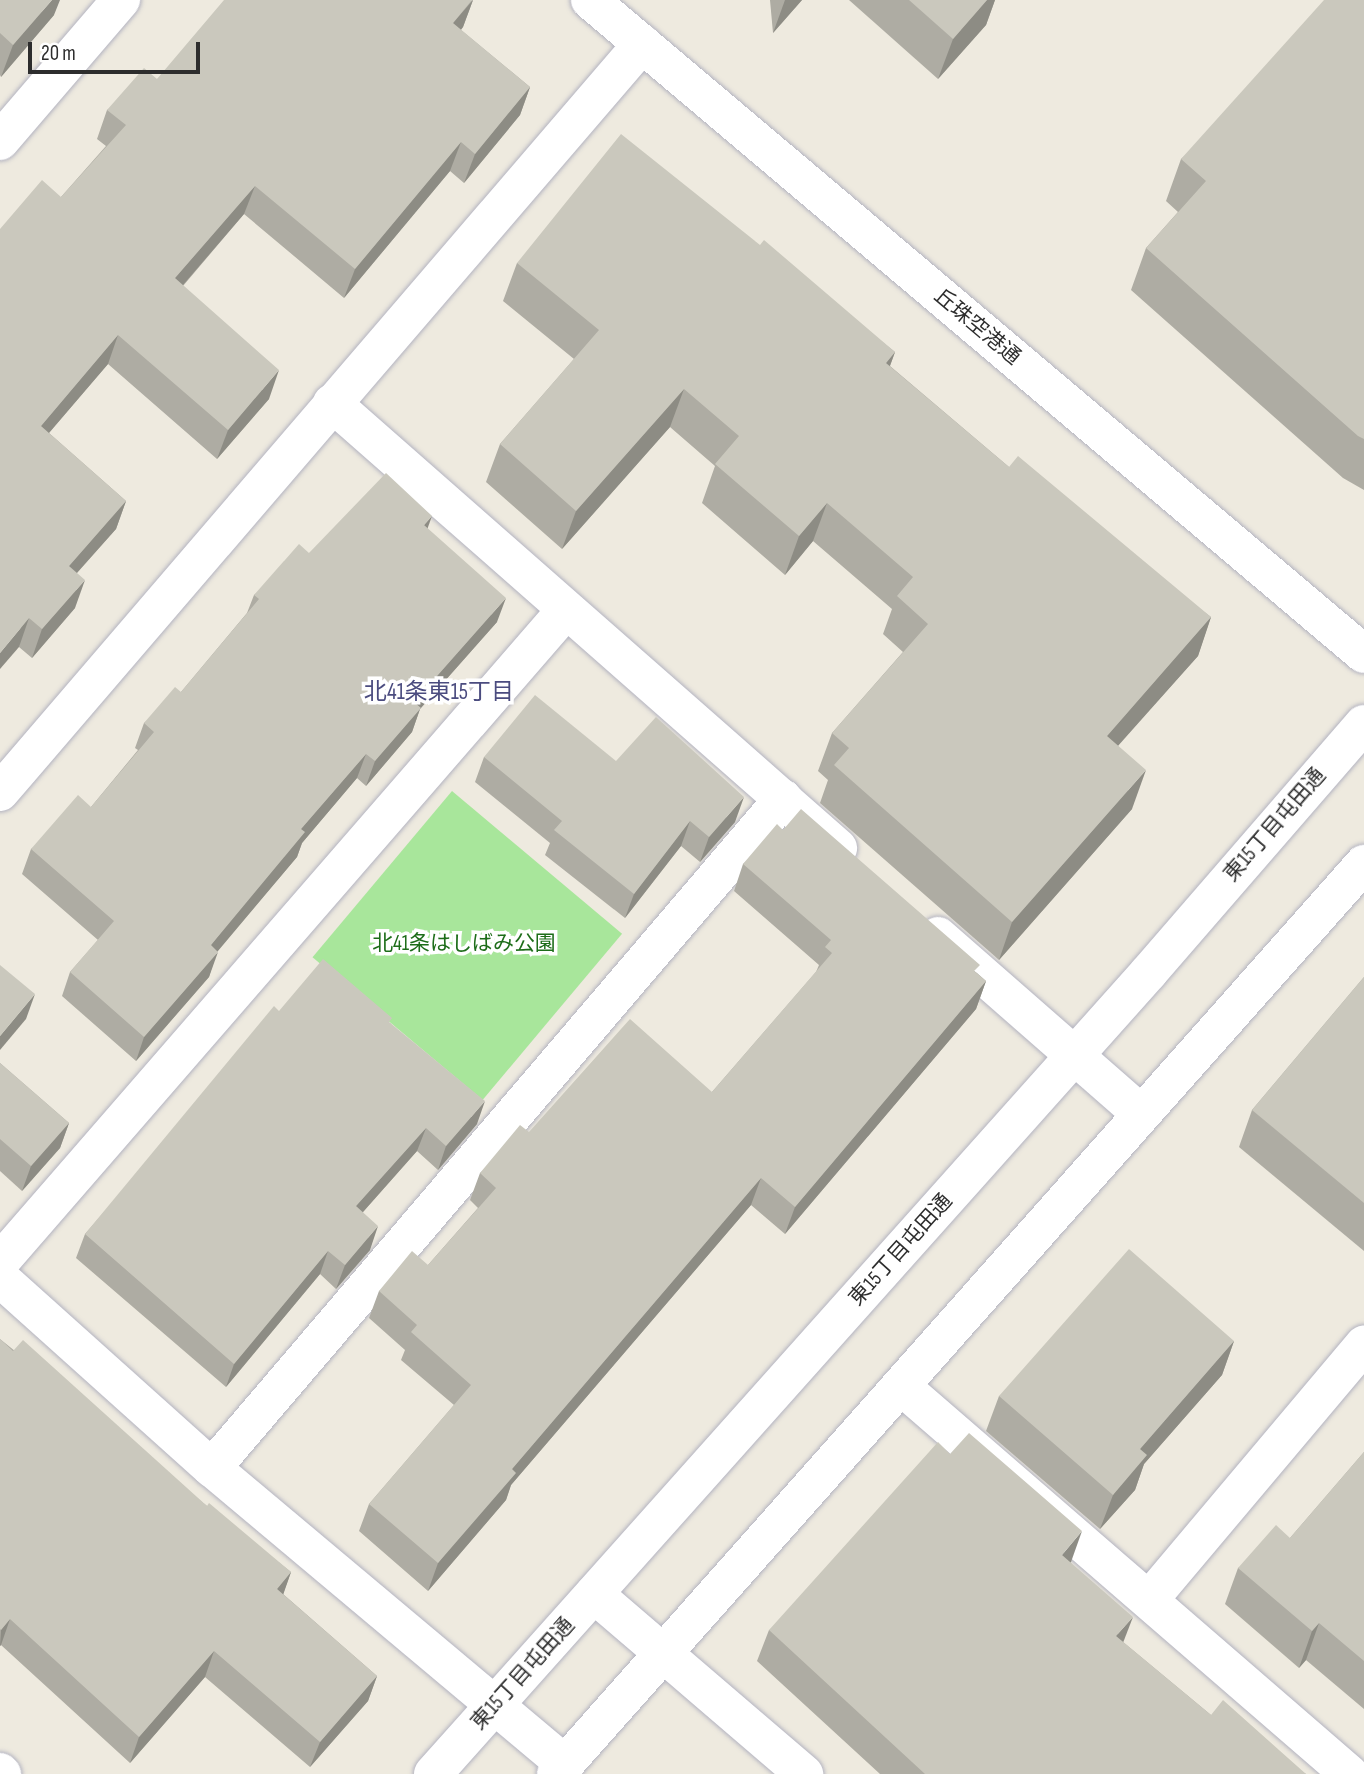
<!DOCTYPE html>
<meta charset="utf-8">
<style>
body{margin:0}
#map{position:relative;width:1364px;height:1774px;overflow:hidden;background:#eeeadf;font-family:"Sofia Sans Condensed","Noto Sans JP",sans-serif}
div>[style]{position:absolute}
.green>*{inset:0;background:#a8e69b;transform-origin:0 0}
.roads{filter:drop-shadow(0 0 2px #b3b3c0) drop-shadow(0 0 2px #b3b3c0)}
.minor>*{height:38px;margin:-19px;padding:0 19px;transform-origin:19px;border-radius:19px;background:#fff}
.tertiary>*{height:38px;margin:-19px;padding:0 19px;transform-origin:19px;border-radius:19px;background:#fff}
.secondary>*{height:38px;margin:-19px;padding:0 19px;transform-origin:19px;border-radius:19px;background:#fff}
.wall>*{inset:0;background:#aeaca3}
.shaded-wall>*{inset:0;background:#8d8c84}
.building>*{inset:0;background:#cac8bd}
span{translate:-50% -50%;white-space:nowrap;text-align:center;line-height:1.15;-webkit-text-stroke:7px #fff;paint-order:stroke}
.street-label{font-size:21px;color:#2d2d2d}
.park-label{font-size:21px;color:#1d6d19}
.neighbourhood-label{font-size:23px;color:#4b4c7f}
.scale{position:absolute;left:28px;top:42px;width:172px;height:32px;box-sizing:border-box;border:4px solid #2d2d2d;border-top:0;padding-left:9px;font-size:21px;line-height:24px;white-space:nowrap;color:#2d2d2d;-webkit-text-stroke:5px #fff;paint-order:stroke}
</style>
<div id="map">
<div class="green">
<i style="left:452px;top:791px;width:222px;height:217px;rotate:40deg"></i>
</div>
<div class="roads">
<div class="minor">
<i style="left:0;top:141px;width:186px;rotate:-49.4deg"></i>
<i style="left:332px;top:403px;width:674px;rotate:41.33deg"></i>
<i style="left:0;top:792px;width:986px;rotate:-49.36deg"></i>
<i style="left:938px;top:936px;width:270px;rotate:41.2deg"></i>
<i style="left:0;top:1262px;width:863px;rotate:-49.04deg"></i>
<i style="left:0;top:1278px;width:285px;rotate:41.9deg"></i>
<i style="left:212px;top:1468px;width:461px;rotate:40deg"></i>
<i style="left:901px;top:1386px;width:593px;rotate:40.89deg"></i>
<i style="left:212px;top:1468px;width:880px;rotate:-49.52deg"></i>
<i style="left:594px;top:1594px;width:277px;rotate:40.6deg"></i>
<i style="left:1149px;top:1600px;width:334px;rotate:-49.9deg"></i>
<i style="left:0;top:1772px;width:3px;rotate:45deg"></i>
</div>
<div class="tertiary">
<i style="left:433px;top:1774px;width:1075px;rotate:-48.24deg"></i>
<i style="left:1149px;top:972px;width:328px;rotate:-49.1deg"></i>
<i style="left:556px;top:1774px;width:1217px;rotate:-48.4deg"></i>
</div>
<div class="secondary">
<i style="left:590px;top:0;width:1013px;rotate:40.2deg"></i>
</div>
</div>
<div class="wall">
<i style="clip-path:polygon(0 0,54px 15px,1px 77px,0 75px)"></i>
<i style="clip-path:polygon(473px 0,463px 27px,461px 30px,530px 87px,520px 115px,464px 183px,450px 171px,344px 298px,244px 214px,183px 286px,269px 399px,217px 459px,108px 364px,49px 433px,126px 501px,116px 529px,77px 573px,75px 608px,32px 658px,19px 647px,61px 197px,106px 146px,97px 139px,107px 110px,157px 79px)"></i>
<i style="clip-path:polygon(770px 0,802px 0,773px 33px)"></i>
<i style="clip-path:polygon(849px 0,995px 0,986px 25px,938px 79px)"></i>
<i style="clip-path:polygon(1364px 0,1364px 490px,1343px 478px,1131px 290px,1146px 248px,1178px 212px,1166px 201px,1181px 159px)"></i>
<i style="clip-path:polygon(760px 245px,895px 352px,890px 366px,1009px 467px,1211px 617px,1198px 656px,1118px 745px,1132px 809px,999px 960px,820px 803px,828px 780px,818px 771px,832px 733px,903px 652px,883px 634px,892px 609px,813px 541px,785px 575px,702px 503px,715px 466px,670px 427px,562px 549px,486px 482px,500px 444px,574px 359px,503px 301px,517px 263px)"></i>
<i style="clip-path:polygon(427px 528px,497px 622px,420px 709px,412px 732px,366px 786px,357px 778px,302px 843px,297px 857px,217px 951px,209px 977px,136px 1061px,62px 996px,70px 972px,98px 940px,22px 874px,31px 849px,91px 807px,138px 750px,135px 748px,144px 723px,181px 692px,247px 613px,254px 595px,309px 553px)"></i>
<i style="clip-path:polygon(484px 757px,616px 761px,735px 822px,700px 862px,681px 846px,625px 918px,545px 855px,550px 843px,475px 782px)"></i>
<i style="clip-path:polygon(783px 830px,977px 973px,986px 981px,976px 1009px,785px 1234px,751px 1205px,511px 1485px,506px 1500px,428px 1591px,359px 1531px,369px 1504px,454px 1405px,401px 1360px,405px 1350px,369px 1318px,379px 1291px,428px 1265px,478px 1208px,470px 1200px,480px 1173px,529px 1132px,712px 1092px,816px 972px,819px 965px,734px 891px,743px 864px)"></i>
<i style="clip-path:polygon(1364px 977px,1364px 1251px,1239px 1147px,1252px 1110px)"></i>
<i style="clip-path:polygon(279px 1011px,390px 1023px,477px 1124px,438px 1170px,417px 1151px,363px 1212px,370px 1250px,336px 1289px,320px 1274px,226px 1387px,76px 1258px,85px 1234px)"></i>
<i style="clip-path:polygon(0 1063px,69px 1123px,60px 1148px,22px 1191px,0 1171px)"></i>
<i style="clip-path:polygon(0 1339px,207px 1506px,291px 1572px,283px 1594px,377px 1676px,368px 1701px,310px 1767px,205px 1677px,130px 1763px,1px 1645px,0 1646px)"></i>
<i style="clip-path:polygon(1234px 1341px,1222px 1375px,1144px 1464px,1135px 1490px,1100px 1529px,986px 1431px,999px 1396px)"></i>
<i style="clip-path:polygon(1364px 1452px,1364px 1709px,1306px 1660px,1299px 1668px,1225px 1604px,1238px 1568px,1290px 1538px)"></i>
<i style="clip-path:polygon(1071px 1563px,1123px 1642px,1211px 1715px,1306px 1774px,880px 1774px,757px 1661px,769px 1630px)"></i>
</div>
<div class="shaded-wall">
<i style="clip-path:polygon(52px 0,60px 0,54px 15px,1px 77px,13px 45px)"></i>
<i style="clip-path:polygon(473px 0,463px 27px,443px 52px,453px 23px)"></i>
<i style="clip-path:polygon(785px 0,802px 0,773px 33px)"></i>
<i style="clip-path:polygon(987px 0,995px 0,986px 25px,938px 79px,953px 39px)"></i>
<i style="clip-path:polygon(530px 87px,520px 115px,464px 183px,475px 154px)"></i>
<i style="clip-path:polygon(461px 142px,450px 171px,344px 298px,355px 269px)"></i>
<i style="clip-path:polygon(255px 186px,244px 214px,164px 307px,175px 278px)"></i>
<i style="clip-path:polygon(118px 335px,108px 364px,30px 455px,41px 426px)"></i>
<i style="clip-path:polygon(895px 352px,881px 390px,886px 363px)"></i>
<i style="clip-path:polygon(279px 370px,269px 399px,217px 459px,228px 430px)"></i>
<i style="clip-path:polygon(684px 389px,670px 427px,562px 549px,576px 511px)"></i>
<i style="clip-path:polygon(126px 501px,116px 529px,58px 594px,69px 566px)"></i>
<i style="clip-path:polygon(827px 503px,813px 541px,785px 575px,799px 536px)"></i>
<i style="clip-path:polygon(432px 516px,423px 541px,424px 525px)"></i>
<i style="clip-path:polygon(85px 580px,75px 608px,32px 658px,42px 629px)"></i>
<i style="clip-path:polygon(506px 598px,497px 622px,420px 709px,412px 732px,366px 786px,375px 761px,414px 702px)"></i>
<i style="clip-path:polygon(1211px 617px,1198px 656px,1093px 774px,1107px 736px)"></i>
<i style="clip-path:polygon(29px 618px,19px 647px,0 669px,0 653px)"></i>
<i style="clip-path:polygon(366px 754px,357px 778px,302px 843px,297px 857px,202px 970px,211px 945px,301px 829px)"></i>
<i style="clip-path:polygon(1146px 770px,1132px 809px,999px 960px,1012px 922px)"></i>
<i style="clip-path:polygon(744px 797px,735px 822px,700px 862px,709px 837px)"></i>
<i style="clip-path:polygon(690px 821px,681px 846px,625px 918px,634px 894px)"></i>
<i style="clip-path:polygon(218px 952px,209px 977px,136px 1061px,144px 1037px)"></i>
<i style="clip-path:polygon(986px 981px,976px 1009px,785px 1234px,795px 1207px)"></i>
<i style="clip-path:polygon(35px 994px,26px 1019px,0 1050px,0 1036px)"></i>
<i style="clip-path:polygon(485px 1101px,477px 1124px,438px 1170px,446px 1146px)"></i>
<i style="clip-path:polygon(69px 1123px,60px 1148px,22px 1191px,31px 1166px)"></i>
<i style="clip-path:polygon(426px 1128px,417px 1151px,347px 1230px,356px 1206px)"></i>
<i style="clip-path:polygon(761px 1178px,751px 1205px,511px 1485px,506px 1500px,428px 1591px,438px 1563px,512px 1469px)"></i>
<i style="clip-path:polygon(378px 1226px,370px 1250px,336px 1289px,345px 1265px)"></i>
<i style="clip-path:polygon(328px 1251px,320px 1274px,226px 1387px,234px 1364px)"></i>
<i style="clip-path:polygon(1234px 1341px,1222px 1375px,1144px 1464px,1135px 1490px,1100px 1529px,1113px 1495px,1140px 1449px)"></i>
<i style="clip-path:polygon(1082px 1531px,1071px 1562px,1050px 1586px,1062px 1555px)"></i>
<i style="clip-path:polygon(291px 1572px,282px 1598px,277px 1589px)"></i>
<i style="clip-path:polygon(1133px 1617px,1121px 1648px,1116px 1636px)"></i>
<i style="clip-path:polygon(10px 1619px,1px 1645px,0 1646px,1px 1630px)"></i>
<i style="clip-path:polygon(1319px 1623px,1306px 1660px,1299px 1668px,1312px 1631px)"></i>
<i style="clip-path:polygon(214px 1651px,205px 1677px,130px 1763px,139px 1737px)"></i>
<i style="clip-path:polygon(377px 1676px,368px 1701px,310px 1767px,320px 1742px)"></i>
</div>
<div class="building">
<i style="clip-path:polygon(0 0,52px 0,13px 45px,0 33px)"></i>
<i style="clip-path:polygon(224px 0,472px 0,453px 23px,530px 87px,475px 154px,461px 142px,355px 269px,255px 186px,175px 278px,279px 370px,228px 430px,118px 335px,41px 426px,126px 501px,69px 566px,85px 580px,42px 629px,29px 618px,0 653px,0 229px,42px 180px,61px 197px,126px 125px,107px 110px,144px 68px,157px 79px)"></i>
<i style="clip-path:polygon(909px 0,987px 0,953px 39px)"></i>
<i style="clip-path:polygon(1324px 0,1364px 0,1364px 439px,1358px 436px,1146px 248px,1206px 181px,1181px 159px)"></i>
<i style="clip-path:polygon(621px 134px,760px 245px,764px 240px,895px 352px,886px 363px,1009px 467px,1018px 456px,1211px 617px,1107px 736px,1146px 770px,1012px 922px,834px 765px,849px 748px,832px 733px,928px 624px,897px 596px,913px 577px,827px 503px,799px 536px,715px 464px,739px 436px,684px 389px,576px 511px,500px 444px,599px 330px,517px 263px)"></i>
<i style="clip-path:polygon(386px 473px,432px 516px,424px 525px,506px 598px,414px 702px,421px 708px,375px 761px,366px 754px,301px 829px,305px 832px,211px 945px,218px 952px,144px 1037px,70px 972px,114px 921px,31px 849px,78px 795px,91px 807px,154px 732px,144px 723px,175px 687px,181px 692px,259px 599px,254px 595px,299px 544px,309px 553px)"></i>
<i style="clip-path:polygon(535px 695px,616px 761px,656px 717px,744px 797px,709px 837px,690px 821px,634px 894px,554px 830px,562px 821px,484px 757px)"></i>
<i style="clip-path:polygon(801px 809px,980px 965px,974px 971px,986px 981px,795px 1207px,761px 1178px,512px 1469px,516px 1473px,438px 1563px,369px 1504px,471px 1385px,411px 1332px,417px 1325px,379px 1291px,412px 1251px,428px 1265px,496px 1188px,480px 1173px,520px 1125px,529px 1132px,630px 1019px,712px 1092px,832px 953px,825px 947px,831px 940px,743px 864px,777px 824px,783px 830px)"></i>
<i style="clip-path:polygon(323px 959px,392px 1018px,389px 1022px,485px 1101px,446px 1146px,426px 1128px,356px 1206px,378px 1226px,345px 1265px,328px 1251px,234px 1364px,85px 1234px,274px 1006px,279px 1011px)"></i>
<i style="clip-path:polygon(0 965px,35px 994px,0 1036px)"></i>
<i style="clip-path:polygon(1364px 977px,1364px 1203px,1252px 1110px)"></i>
<i style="clip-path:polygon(0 1063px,69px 1123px,31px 1166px,0 1139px)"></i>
<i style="clip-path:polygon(1129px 1249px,1234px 1341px,1140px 1449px,1147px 1455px,1113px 1495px,999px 1396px)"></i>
<i style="clip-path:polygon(0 1339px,13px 1351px,23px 1340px,207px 1506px,209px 1503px,291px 1572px,277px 1589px,377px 1676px,320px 1742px,214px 1651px,139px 1737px,10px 1619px,1px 1630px,0 1629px)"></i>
<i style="clip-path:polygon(969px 1433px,1082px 1531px,1062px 1555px,1133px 1617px,1116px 1636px,1211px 1715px,1223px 1700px,1306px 1774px,925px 1774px,769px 1630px,938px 1442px,950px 1454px)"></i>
<i style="clip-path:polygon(1364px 1452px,1364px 1661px,1319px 1623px,1312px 1631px,1238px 1568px,1276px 1525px,1290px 1538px)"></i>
</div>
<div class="street-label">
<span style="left:977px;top:327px;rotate:40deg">丘珠空港通</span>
<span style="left:1275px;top:825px;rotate:-49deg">東15丁目屯田通</span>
<span style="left:901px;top:1250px;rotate:-48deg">東15丁目屯田通</span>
<span style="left:523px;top:1674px;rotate:-48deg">東15丁目屯田通</span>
</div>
<div class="park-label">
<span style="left:464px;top:944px">北41条はしばみ公園</span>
</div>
<div class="neighbourhood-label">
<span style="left:439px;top:692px">北41条東15丁目</span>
</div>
<div class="scale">20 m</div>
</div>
